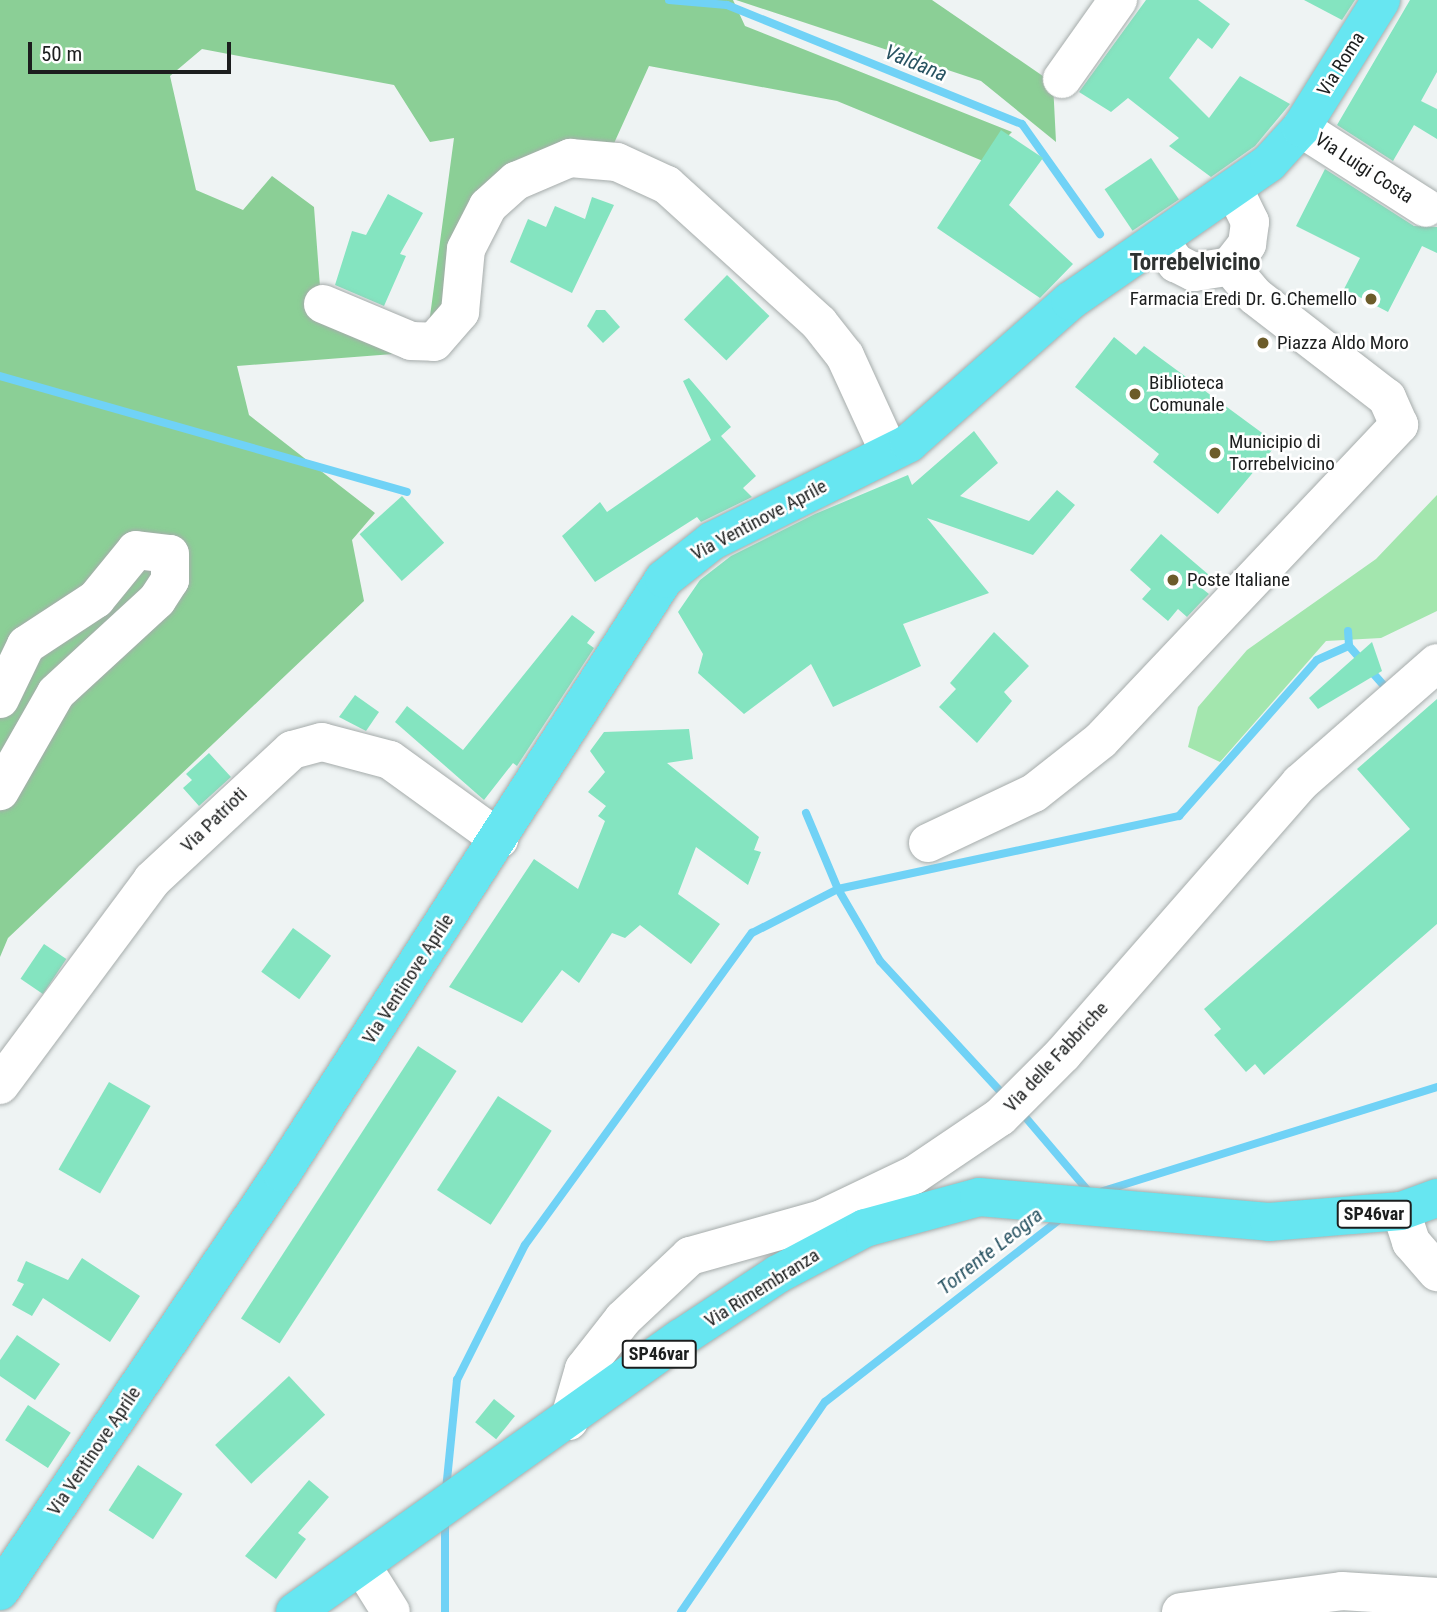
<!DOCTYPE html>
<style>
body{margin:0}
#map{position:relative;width:1437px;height:1612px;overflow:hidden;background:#eef3f3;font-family:"Roboto Condensed",sans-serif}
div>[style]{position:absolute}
.green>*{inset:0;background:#a3e6ae}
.forest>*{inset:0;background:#8bcf96}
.stream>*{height:8px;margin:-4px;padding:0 4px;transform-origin:4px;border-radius:4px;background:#70d2f6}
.building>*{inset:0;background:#84e4c0;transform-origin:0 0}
.roads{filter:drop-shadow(0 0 2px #a6acab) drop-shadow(0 0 2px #a6acab)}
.minor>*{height:38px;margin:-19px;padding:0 19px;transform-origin:19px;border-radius:19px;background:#fff}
.major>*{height:38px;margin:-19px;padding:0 19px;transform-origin:19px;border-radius:19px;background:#67e6f1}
.dots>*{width:19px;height:19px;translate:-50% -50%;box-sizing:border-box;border:4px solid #fff;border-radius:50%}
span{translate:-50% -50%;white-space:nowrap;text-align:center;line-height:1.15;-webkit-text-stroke:5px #fff;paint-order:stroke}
.shield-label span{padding:2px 5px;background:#fff;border:2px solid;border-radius:5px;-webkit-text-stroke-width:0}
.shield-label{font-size:18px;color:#1c1e1e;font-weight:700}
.street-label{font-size:19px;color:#1c1e1e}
.poi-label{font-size:19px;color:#1c1e1e}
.right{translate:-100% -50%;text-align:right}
.left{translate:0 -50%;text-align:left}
.water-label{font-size:21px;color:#275261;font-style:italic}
.quarter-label{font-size:23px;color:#2e3231;font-weight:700}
.scale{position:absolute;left:28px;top:42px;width:203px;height:32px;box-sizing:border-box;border:4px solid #1c1e1e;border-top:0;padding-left:9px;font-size:21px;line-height:24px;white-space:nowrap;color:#1c1e1e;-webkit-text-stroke:5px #fff;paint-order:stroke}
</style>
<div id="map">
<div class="green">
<i style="clip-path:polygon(1437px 495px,1437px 611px,1381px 638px,1326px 641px,1220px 762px,1188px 747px,1198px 707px,1247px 650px,1376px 559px)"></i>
</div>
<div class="forest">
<i style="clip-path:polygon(0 0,733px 0,745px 26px,1012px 132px,983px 161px,837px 101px,649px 66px,606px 161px,490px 209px,426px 346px,454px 138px,430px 142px,394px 85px,202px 49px,170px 76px,196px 190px,243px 210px,272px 176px,314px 207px,322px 313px,406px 353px,237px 366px,249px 415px,375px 513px,352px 540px,364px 601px,8px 938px,0 957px)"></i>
<i style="clip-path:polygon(736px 0,932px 0,1053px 83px,1056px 142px,981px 81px)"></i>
</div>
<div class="stream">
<i style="left:669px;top:0;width:58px;rotate:4.9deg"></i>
<i style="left:727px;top:5px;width:318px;rotate:22deg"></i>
<i style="left:1022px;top:124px;width:135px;rotate:54.7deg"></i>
<i style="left:0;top:376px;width:423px;rotate:15.9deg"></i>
<i style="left:1348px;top:631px;width:15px;rotate:86deg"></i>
<i style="left:1349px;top:646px;width:56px;rotate:48.6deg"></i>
<i style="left:806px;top:813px;width:82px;rotate:67.2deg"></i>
<i style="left:838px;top:889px;width:83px;rotate:59.7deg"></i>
<i style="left:880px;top:961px;width:180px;rotate:47.3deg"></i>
<i style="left:1021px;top:1112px;width:106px;rotate:49.6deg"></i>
<i style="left:1100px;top:1192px;width:353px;rotate:-17.3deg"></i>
<i style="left:446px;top:1490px;width:111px;rotate:-84.3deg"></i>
<i style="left:457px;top:1380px;width:151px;rotate:-63.3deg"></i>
<i style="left:525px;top:1245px;width:386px;rotate:-54deg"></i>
<i style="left:752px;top:933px;width:97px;rotate:-27.1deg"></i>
<i style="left:838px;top:889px;width:349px;rotate:-12.1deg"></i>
<i style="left:1179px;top:816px;width:208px;rotate:-48.5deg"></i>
<i style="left:1317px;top:660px;width:35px;rotate:-24deg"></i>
<i style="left:445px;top:1612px;width:92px;rotate:-90deg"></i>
<i style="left:681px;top:1612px;width:255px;rotate:-55.6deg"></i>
<i style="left:825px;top:1402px;width:299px;rotate:-37.9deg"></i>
</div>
<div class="building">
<i style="clip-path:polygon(1146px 0,1198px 0,1230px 24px,1212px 49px,1198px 38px,1169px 78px,1209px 118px,1240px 76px,1290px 104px,1255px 146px,1211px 177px,1169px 146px,1179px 138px,1128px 98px,1111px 112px,1079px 92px)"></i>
<i style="clip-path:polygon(1304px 0,1355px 0,1342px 20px)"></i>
<i style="clip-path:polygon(1410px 0,1437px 0,1437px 72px,1421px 101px,1437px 109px,1437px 139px,1414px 125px,1393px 161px,1337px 125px)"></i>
<i style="clip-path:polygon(1001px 130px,1043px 158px,1009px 205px,1073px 264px,1040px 298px,937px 228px)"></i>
<i style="left:1151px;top:158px;width:50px;height:56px;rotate:56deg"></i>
<i style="clip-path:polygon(1325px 169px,1414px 226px,1437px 227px,1437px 253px,1422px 246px,1388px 312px,1344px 289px,1360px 258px,1296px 226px)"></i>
<i style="clip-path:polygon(388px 194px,423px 213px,400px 254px,406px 256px,384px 306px,335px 285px,352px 231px,366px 235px)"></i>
<i style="clip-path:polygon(592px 197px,614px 205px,572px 293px,510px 262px,528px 219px,546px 227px,555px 206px,585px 219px)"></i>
<i style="left:727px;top:275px;width:59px;height:62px;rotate:44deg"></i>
<i style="clip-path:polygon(596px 310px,605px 310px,620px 327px,603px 343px,587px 326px)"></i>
<i style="clip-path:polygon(1114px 337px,1136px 355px,1144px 346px,1277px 444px,1218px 514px,1153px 462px,1159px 454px,1075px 387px)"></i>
<i style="clip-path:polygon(689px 378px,731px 427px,721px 436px,756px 476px,743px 488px,752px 497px,701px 522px,697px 517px,595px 582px,562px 536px,600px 502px,607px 512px,711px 440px,683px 381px)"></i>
<i style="clip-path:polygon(974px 431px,998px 463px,960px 496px,1029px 521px,1057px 490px,1075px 505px,1033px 555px,927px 518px,989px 593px,903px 624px,921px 666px,833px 707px,811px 664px,744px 714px,698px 673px,703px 654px,678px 612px,700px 580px,731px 556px,815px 514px,908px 475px,912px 485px)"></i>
<i style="left:402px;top:496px;width:63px;height:57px;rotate:48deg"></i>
<i style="clip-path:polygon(1161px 534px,1209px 575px,1199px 586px,1209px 594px,1203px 600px,1187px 617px,1178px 609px,1168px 621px,1142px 599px,1151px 589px,1130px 570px)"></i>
<i style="clip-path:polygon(572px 615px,595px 632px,587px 643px,594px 648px,517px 766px,513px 763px,484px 800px,395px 722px,407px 706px,463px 750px)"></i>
<i style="clip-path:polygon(994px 632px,1029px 666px,1004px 692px,1012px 701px,977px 743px,939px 707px,956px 689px,950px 683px)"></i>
<i style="clip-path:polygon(1372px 642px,1382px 671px,1318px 709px,1309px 698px)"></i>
<i style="clip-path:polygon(355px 695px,379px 712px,366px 731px,339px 717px)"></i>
<i style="clip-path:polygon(1437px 699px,1437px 924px,1264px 1075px,1255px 1064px,1246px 1072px,1214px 1035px,1221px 1029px,1204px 1009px,1410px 829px,1357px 769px)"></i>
<i style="clip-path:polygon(689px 729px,693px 759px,667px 763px,759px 837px,754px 850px,761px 852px,748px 885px,696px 847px,678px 894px,720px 924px,691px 964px,640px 925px,625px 938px,612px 933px,579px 983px,562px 970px,522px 1023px,449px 987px,534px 859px,578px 889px,605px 821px,598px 816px,606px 806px,588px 792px,605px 772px,590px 751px,604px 732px)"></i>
<i style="clip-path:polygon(209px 753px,231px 777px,199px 806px,183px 788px,192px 780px,186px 774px)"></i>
<i style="left:293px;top:928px;width:47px;height:54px;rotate:36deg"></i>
<i style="left:44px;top:944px;width:27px;height:42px;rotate:34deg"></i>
<i style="left:418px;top:1046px;width:46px;height:325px;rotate:33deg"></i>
<i style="left:109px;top:1082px;width:48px;height:101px;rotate:30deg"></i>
<i style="left:498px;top:1096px;width:64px;height:112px;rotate:33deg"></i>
<i style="clip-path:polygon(82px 1258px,140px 1296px,110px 1342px,43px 1298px,32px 1316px,12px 1305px,24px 1284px,17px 1281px,26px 1261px,68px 1280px)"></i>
<i style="clip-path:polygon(17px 1335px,60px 1364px,35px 1400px,0 1376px,0 1360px)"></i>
<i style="left:289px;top:1376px;width:53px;height:101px;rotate:47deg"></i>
<i style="left:494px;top:1399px;width:27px;height:30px;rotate:39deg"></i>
<i style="left:28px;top:1405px;width:51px;height:42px;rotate:33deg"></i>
<i style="left:138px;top:1465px;width:53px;height:54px;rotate:33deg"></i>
<i style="clip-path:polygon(309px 1480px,329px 1497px,298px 1533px,306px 1539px,276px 1579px,245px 1556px)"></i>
</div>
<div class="roads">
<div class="minor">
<i style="left:1062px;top:79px;width:97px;rotate:-54.7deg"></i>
<i style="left:1301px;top:128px;width:148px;rotate:32.6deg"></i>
<i style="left:1159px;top:240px;width:29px;rotate:54deg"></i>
<i style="left:1176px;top:263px;width:20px;rotate:27deg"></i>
<i style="left:1194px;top:272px;width:36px;rotate:-9deg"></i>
<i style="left:1230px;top:266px;width:28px;rotate:-52deg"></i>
<i style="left:1247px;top:244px;width:22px;rotate:-82deg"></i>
<i style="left:1250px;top:222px;width:37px;rotate:-116deg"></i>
<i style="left:323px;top:304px;width:95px;rotate:22.8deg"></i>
<i style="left:411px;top:341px;width:23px;rotate:2deg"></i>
<i style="left:434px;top:342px;width:40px;rotate:-49deg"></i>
<i style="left:460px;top:312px;width:63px;rotate:-84.6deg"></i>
<i style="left:466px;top:249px;width:48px;rotate:-62.9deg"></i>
<i style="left:488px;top:206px;width:38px;rotate:-42deg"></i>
<i style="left:516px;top:181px;width:59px;rotate:-23.1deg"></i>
<i style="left:570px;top:158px;width:47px;rotate:4.9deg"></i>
<i style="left:617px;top:162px;width:55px;rotate:24.7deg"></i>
<i style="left:667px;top:185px;width:205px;rotate:42.2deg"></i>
<i style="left:819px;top:323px;width:42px;rotate:51.8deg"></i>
<i style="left:845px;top:356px;width:106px;rotate:65.4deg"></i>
<i style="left:0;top:699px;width:60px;rotate:-64.3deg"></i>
<i style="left:26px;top:645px;width:84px;rotate:-33.3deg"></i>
<i style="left:96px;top:599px;width:63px;rotate:-50.8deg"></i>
<i style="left:136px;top:550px;width:34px;rotate:7deg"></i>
<i style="left:170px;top:554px;width:26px;rotate:90deg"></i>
<i style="left:170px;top:580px;width:24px;rotate:123deg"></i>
<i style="left:157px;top:600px;width:137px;rotate:137.4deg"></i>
<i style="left:56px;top:693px;width:113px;rotate:119.7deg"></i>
<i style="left:928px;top:843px;width:117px;rotate:-25.3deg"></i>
<i style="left:1034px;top:793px;width:85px;rotate:-38.3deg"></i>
<i style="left:1101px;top:740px;width:434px;rotate:-46.6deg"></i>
<i style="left:1399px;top:425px;width:30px;rotate:-114deg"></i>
<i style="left:1387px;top:398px;width:167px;rotate:-142.3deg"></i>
<i style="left:1255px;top:296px;width:39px;rotate:-130deg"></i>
<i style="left:0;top:1085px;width:255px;rotate:-53.4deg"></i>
<i style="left:152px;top:880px;width:191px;rotate:-42.9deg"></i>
<i style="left:292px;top:750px;width:31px;rotate:-15deg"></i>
<i style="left:322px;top:742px;width:70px;rotate:14.8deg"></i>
<i style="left:390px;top:760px;width:135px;rotate:35.9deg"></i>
<i style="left:1401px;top:1211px;width:33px;rotate:72deg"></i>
<i style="left:1411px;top:1242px;width:40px;rotate:49deg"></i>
<i style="left:569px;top:1421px;width:54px;rotate:-73.9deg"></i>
<i style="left:584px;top:1369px;width:63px;rotate:-52deg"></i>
<i style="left:623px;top:1319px;width:92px;rotate:-43.2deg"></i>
<i style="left:690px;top:1256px;width:137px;rotate:-15.7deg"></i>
<i style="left:822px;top:1219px;width:102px;rotate:-25.6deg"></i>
<i style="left:914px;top:1175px;width:104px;rotate:-34deg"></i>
<i style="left:1000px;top:1117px;width:89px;rotate:-45deg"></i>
<i style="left:1063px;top:1054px;width:360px;rotate:-48.8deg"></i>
<i style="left:1300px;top:783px;width:182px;rotate:-41.2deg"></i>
<i style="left:362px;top:1566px;width:54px;rotate:57.8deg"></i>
<i style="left:1181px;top:1612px;width:162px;rotate:-7.4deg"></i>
<i style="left:1342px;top:1591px;width:95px;rotate:3.6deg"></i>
</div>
<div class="major">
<i style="left:0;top:1591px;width:504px;rotate:-55.99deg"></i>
<i style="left:282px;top:1173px;width:706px;rotate:-57.26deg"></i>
<i style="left:664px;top:579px;width:61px;rotate:-38.4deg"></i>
<i style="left:712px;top:541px;width:220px;rotate:-26.4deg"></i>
<i style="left:909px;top:443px;width:215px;rotate:-41.4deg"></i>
<i style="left:1070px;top:301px;width:242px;rotate:-34.7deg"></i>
<i style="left:1269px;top:163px;width:47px;rotate:-47.6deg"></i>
<i style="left:1301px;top:128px;width:151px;rotate:-58deg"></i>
<i style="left:295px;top:1612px;width:473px;rotate:-35.4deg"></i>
<i style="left:681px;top:1338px;width:116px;rotate:-33.4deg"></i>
<i style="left:778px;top:1274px;width:98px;rotate:-27.9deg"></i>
<i style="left:865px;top:1228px;width:118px;rotate:-15.2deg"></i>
<i style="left:979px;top:1197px;width:291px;rotate:4.9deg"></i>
<i style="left:1269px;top:1222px;width:132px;rotate:-4.8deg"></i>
<i style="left:1401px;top:1211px;width:38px;rotate:-20deg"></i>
</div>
</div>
<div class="dots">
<i style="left:1371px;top:299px;background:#6c5c2a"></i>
<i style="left:1263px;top:343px;background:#6c5c2a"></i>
<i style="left:1135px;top:394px;background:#6c5c2a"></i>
<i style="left:1215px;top:453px;background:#6c5c2a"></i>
<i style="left:1173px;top:580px;background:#6c5c2a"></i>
</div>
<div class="shield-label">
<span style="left:1374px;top:1214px">SP46var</span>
<span style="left:659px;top:1354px">SP46var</span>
</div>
<div class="street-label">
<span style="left:1341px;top:64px;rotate:-58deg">Via Roma</span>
<span style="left:1364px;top:168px;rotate:33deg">Via Luigi Costa</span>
<span style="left:759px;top:520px;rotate:-28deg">Via Ventinove Aprile</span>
<span style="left:214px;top:820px;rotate:-44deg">Via Patrioti</span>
<span style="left:408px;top:979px;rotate:-57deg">Via Ventinove Aprile</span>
<span style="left:1056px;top:1057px;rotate:-47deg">Via delle Fabbriche</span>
<span style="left:762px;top:1288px;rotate:-32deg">Via Rimembranza</span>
<span style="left:94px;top:1451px;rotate:-56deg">Via Ventinove Aprile</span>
</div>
<div class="poi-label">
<span class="right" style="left:1357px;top:299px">Farmacia Eredi Dr. G.Chemello</span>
<span class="left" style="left:1277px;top:343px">Piazza Aldo Moro</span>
<span class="left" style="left:1149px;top:394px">Biblioteca<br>Comunale</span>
<span class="left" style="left:1229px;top:453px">Municipio di<br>Torrebelvicino</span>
<span class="left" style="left:1187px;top:580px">Poste Italiane</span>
</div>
<div class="water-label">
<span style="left:916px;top:63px;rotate:22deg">Valdana</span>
<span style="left:990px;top:1251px;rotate:-38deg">Torrente Leogra</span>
</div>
<div class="quarter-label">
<span style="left:1195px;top:263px">Torrebelvicino</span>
</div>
<div class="scale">50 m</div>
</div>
